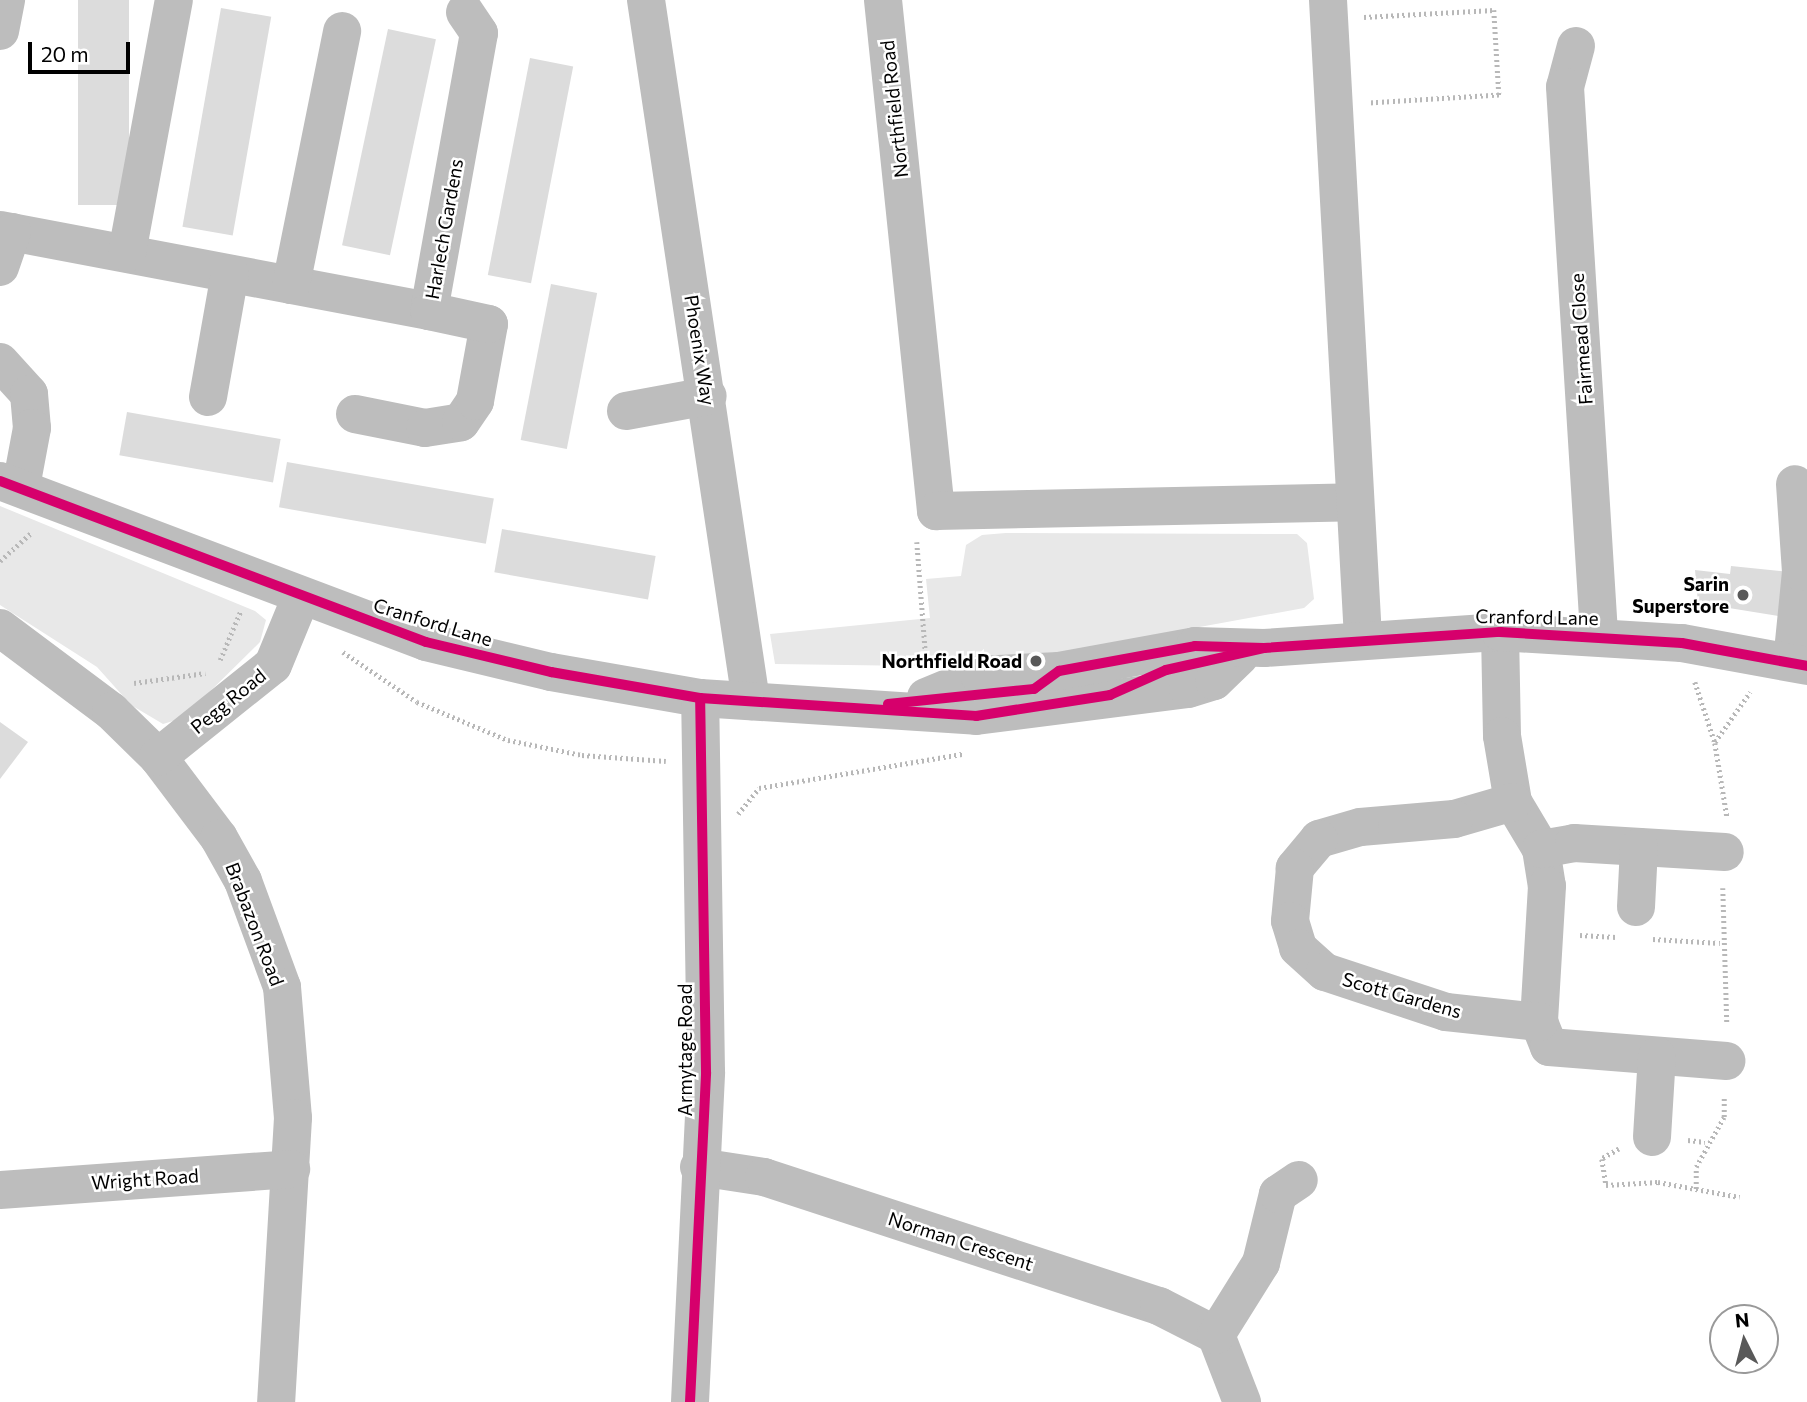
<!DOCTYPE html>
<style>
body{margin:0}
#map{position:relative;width:1807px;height:1402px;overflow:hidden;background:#fff;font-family:Commissioner,sans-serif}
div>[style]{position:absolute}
.green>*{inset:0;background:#e8e8e8}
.building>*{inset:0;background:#dcdcdc;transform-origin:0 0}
.path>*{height:4.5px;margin-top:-2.25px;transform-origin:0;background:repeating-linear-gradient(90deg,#b8b8b8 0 2px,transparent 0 5.5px)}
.minor>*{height:38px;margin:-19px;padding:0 19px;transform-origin:19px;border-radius:19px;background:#bdbdbd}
.cycleway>*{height:10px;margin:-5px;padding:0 5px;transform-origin:5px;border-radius:5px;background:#d6006c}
.dots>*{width:19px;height:19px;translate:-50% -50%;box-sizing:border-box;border:4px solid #fff;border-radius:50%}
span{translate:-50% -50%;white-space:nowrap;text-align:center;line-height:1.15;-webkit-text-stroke:5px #fff;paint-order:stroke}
.street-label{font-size:19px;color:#000}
.poi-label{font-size:19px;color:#000;font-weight:700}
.right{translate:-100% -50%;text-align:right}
.north{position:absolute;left:1709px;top:1304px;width:70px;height:70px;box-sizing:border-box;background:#fff;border:2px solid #999;border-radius:50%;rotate:354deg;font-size:19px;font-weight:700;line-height:28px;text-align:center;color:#000}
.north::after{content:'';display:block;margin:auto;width:24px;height:32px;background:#595959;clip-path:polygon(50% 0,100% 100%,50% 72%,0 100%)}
.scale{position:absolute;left:28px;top:42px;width:102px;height:32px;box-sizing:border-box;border:4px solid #000;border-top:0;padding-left:9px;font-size:21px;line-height:24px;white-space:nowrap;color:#000;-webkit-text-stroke:5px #fff;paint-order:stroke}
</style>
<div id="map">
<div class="green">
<i style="clip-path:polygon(0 506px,255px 611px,266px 620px,260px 642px,183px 718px,163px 724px,131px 705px,97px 667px,0 605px)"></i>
<i style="clip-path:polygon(1006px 533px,1297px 534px,1307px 543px,1314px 599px,1304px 608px,1063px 652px,917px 666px,775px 664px,770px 634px,930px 618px,926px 579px,961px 576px,966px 545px,982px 535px)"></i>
</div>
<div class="building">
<i style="left:78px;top:0;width:51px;height:205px"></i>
<i style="left:221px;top:8px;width:51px;height:222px;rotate:10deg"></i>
<i style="left:388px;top:29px;width:49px;height:221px;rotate:12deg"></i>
<i style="left:530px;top:58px;width:44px;height:221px;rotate:11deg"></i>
<i style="left:551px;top:284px;width:47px;height:159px;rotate:11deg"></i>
<i style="left:127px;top:412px;width:156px;height:44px;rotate:10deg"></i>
<i style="left:287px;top:462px;width:210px;height:46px;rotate:10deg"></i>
<i style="left:502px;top:529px;width:156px;height:44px;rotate:10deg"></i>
<i style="clip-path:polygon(1731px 566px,1789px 572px,1784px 617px,1698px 603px,1695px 570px,1730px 574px)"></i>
<i style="clip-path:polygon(0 722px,28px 742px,0 779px)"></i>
</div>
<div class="path">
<i style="left:1364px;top:17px;width:130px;rotate:-3.1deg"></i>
<i style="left:1494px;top:10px;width:85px;rotate:86.6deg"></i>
<i style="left:1499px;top:95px;width:130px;rotate:176.5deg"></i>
<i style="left:917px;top:542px;width:118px;rotate:85.6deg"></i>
<i style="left:0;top:561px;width:43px;rotate:-42.2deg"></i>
<i style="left:343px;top:652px;width:89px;rotate:34deg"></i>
<i style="left:417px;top:702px;width:99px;rotate:22.7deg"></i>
<i style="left:508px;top:740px;width:76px;rotate:11.5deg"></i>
<i style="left:582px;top:755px;width:84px;rotate:4.1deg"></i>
<i style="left:220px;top:660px;width:54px;rotate:-67.2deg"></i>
<i style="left:1695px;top:682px;width:64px;rotate:71.8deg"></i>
<i style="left:1715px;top:743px;width:74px;rotate:80.7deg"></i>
<i style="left:134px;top:683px;width:72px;rotate:-8deg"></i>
<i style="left:1715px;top:742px;width:61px;rotate:-55deg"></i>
<i style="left:738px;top:814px;width:33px;rotate:-51deg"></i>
<i style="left:759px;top:788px;width:207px;rotate:-9.5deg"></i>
<i style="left:1723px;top:888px;width:137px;rotate:88.3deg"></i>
<i style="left:1580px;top:935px;width:36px;rotate:3deg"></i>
<i style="left:1653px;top:939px;width:67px;rotate:3.4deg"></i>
<i style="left:1688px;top:1140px;width:17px;rotate:7deg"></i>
<i style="left:1619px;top:1149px;width:20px;rotate:150deg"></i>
<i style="left:1602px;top:1159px;width:26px;rotate:81deg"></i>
<i style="left:1606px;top:1185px;width:52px;rotate:-3.3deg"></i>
<i style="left:1658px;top:1182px;width:83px;rotate:10.4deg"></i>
<i style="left:1696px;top:1189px;width:22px;rotate:-90deg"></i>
<i style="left:1696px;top:1167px;width:57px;rotate:-60.8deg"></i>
<i style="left:1724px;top:1117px;width:21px;rotate:-90deg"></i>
</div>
<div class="minor">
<i style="left:646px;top:0;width:709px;rotate:81.48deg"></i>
<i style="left:883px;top:0;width:514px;rotate:84.08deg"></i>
<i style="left:936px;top:511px;width:419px;rotate:-1.2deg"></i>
<i style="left:1328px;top:0;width:639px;rotate:86.86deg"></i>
<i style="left:0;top:31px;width:32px;rotate:-79deg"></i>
<i style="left:1576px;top:46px;width:42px;rotate:105deg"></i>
<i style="left:1565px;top:87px;width:548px;rotate:86.44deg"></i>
<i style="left:0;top:230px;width:437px;rotate:10.7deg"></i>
<i style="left:429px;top:311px;width:282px;rotate:-79.8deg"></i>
<i style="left:479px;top:33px;width:25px;rotate:-124deg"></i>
<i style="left:127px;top:253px;width:257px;rotate:-79.5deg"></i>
<i style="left:0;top:267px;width:37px;rotate:-71deg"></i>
<i style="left:291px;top:285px;width:259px;rotate:-78.6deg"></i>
<i style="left:0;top:362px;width:43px;rotate:47.8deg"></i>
<i style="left:29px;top:394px;width:34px;rotate:85deg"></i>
<i style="left:32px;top:428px;width:60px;rotate:100.6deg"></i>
<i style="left:208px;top:397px;width:125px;rotate:-79.9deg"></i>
<i style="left:626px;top:411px;width:83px;rotate:-10.4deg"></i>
<i style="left:355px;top:414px;width:71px;rotate:11.3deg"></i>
<i style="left:425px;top:428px;width:36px;rotate:-9deg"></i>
<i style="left:461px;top:422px;width:25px;rotate:-56deg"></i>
<i style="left:475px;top:401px;width:78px;rotate:-79.7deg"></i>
<i style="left:489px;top:324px;width:61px;rotate:-167.8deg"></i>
<i style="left:0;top:481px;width:455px;rotate:20.7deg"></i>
<i style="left:426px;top:642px;width:129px;rotate:13.5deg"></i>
<i style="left:551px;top:672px;width:151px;rotate:9.9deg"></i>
<i style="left:700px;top:698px;width:277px;rotate:3.7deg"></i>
<i style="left:976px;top:716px;width:214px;rotate:-7.3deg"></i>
<i style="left:1188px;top:689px;width:27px;rotate:-17deg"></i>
<i style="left:1214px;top:681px;width:36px;rotate:-44deg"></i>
<i style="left:0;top:628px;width:139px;rotate:36.8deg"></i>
<i style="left:111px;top:711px;width:66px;rotate:44.4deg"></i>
<i style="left:158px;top:757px;width:101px;rotate:53deg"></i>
<i style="left:219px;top:838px;width:49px;rotate:60.8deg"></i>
<i style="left:243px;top:881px;width:113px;rotate:69.8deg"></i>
<i style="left:282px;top:987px;width:131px;rotate:85.2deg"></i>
<i style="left:293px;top:1118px;width:285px;rotate:93.4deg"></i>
<i style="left:1500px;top:632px;width:104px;rotate:88.9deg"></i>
<i style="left:1502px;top:736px;width:67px;rotate:80.5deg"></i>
<i style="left:1513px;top:802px;width:55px;rotate:59.2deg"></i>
<i style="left:1541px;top:849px;width:37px;rotate:81deg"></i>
<i style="left:1547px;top:886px;width:136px;rotate:93.4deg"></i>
<i style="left:1539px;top:1022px;width:27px;rotate:68deg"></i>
<i style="left:1549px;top:1047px;width:178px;rotate:4.5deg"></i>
<i style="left:1792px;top:662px;width:90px;rotate:-84.3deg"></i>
<i style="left:1801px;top:572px;width:88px;rotate:-93.9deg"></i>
<i style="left:926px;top:697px;width:57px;rotate:-22.5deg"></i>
<i style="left:979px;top:675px;width:80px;rotate:-2.9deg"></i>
<i style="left:1059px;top:671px;width:138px;rotate:-10.4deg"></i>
<i style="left:1195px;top:646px;width:69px;rotate:1.7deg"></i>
<i style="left:1264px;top:648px;width:237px;rotate:-3.9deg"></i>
<i style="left:1500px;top:632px;width:182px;rotate:3.5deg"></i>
<i style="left:1682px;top:643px;width:127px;rotate:10.4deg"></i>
<i style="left:158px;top:757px;width:147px;rotate:-38.7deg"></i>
<i style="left:273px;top:665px;width:74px;rotate:-67.6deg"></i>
<i style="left:1513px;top:802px;width:61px;rotate:163.9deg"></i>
<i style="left:1454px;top:819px;width:94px;rotate:175.1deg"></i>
<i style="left:1360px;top:827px;width:43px;rotate:163.7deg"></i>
<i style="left:1319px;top:839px;width:38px;rotate:130deg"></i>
<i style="left:1295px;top:868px;width:53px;rotate:95.4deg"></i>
<i style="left:1290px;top:921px;width:28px;rotate:73deg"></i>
<i style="left:1298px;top:948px;width:36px;rotate:42deg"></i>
<i style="left:1325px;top:972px;width:127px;rotate:18.3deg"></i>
<i style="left:1446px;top:1012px;width:94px;rotate:6.1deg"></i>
<i style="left:1541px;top:849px;width:34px;rotate:-10deg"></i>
<i style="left:1574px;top:843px;width:151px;rotate:3.4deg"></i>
<i style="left:1636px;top:907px;width:60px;rotate:-87.1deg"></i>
<i style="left:1652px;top:1137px;width:81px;rotate:-86.5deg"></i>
<i style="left:699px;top:1167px;width:66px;rotate:8.7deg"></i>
<i style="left:764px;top:1177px;width:416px;rotate:18.1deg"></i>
<i style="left:1159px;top:1306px;width:64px;rotate:27deg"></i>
<i style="left:1216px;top:1335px;width:72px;rotate:68.8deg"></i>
<i style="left:0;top:1190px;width:292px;rotate:-4.1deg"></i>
<i style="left:1216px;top:1335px;width:85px;rotate:-58deg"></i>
<i style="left:1261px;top:1263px;width:71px;rotate:-76.2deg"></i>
<i style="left:1278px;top:1194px;width:25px;rotate:-34deg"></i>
<i style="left:690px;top:1402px;width:330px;rotate:-87.2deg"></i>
<i style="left:706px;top:1072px;width:374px;rotate:-90.9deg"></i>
</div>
<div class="cycleway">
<i style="left:0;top:481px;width:455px;rotate:20.7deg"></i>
<i style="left:426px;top:642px;width:129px;rotate:13.5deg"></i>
<i style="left:551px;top:672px;width:151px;rotate:9.9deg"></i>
<i style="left:700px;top:698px;width:277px;rotate:3.7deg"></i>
<i style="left:976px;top:716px;width:136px;rotate:-8.9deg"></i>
<i style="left:1110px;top:695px;width:61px;rotate:-24.1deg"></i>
<i style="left:1166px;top:670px;width:100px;rotate:-12.7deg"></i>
<i style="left:888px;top:704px;width:147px;rotate:-5.9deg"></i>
<i style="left:1034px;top:689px;width:31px;rotate:-36deg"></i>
<i style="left:1059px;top:671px;width:138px;rotate:-10.4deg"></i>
<i style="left:1195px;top:646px;width:69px;rotate:1.7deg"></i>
<i style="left:1264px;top:648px;width:237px;rotate:-3.9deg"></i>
<i style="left:1500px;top:632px;width:182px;rotate:3.5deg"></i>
<i style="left:1682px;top:643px;width:127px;rotate:10.4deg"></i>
<i style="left:690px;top:1402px;width:330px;rotate:-87.2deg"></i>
<i style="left:706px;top:1072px;width:374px;rotate:-90.9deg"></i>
</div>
<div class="dots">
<i style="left:1743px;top:595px;background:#595959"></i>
<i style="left:1036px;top:661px;background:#595959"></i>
</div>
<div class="street-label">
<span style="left:894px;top:109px;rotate:-96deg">Northfield Road</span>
<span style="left:444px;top:229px;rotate:-80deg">Harlech Gardens</span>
<span style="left:1581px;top:339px;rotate:-94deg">Fairmead Close</span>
<span style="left:700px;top:350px;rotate:81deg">Phoenix Way</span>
<span style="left:1537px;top:617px;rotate:1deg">Cranford Lane</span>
<span style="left:433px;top:622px;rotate:17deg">Cranford Lane</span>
<span style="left:228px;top:701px;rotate:-39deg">Pegg Road</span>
<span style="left:255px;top:924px;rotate:69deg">Brabazon Road</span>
<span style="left:1402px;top:995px;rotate:16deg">Scott Gardens</span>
<span style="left:685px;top:1050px;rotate:-90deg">Armytage Road</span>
<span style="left:145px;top:1179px;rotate:-4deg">Wright Road</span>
<span style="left:961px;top:1241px;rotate:18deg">Norman Crescent</span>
</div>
<div class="poi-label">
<span class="right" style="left:1729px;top:595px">Sarin<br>Superstore</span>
<span class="right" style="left:1022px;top:661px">Northfield Road</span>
</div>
<div class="north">N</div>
<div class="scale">20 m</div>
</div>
